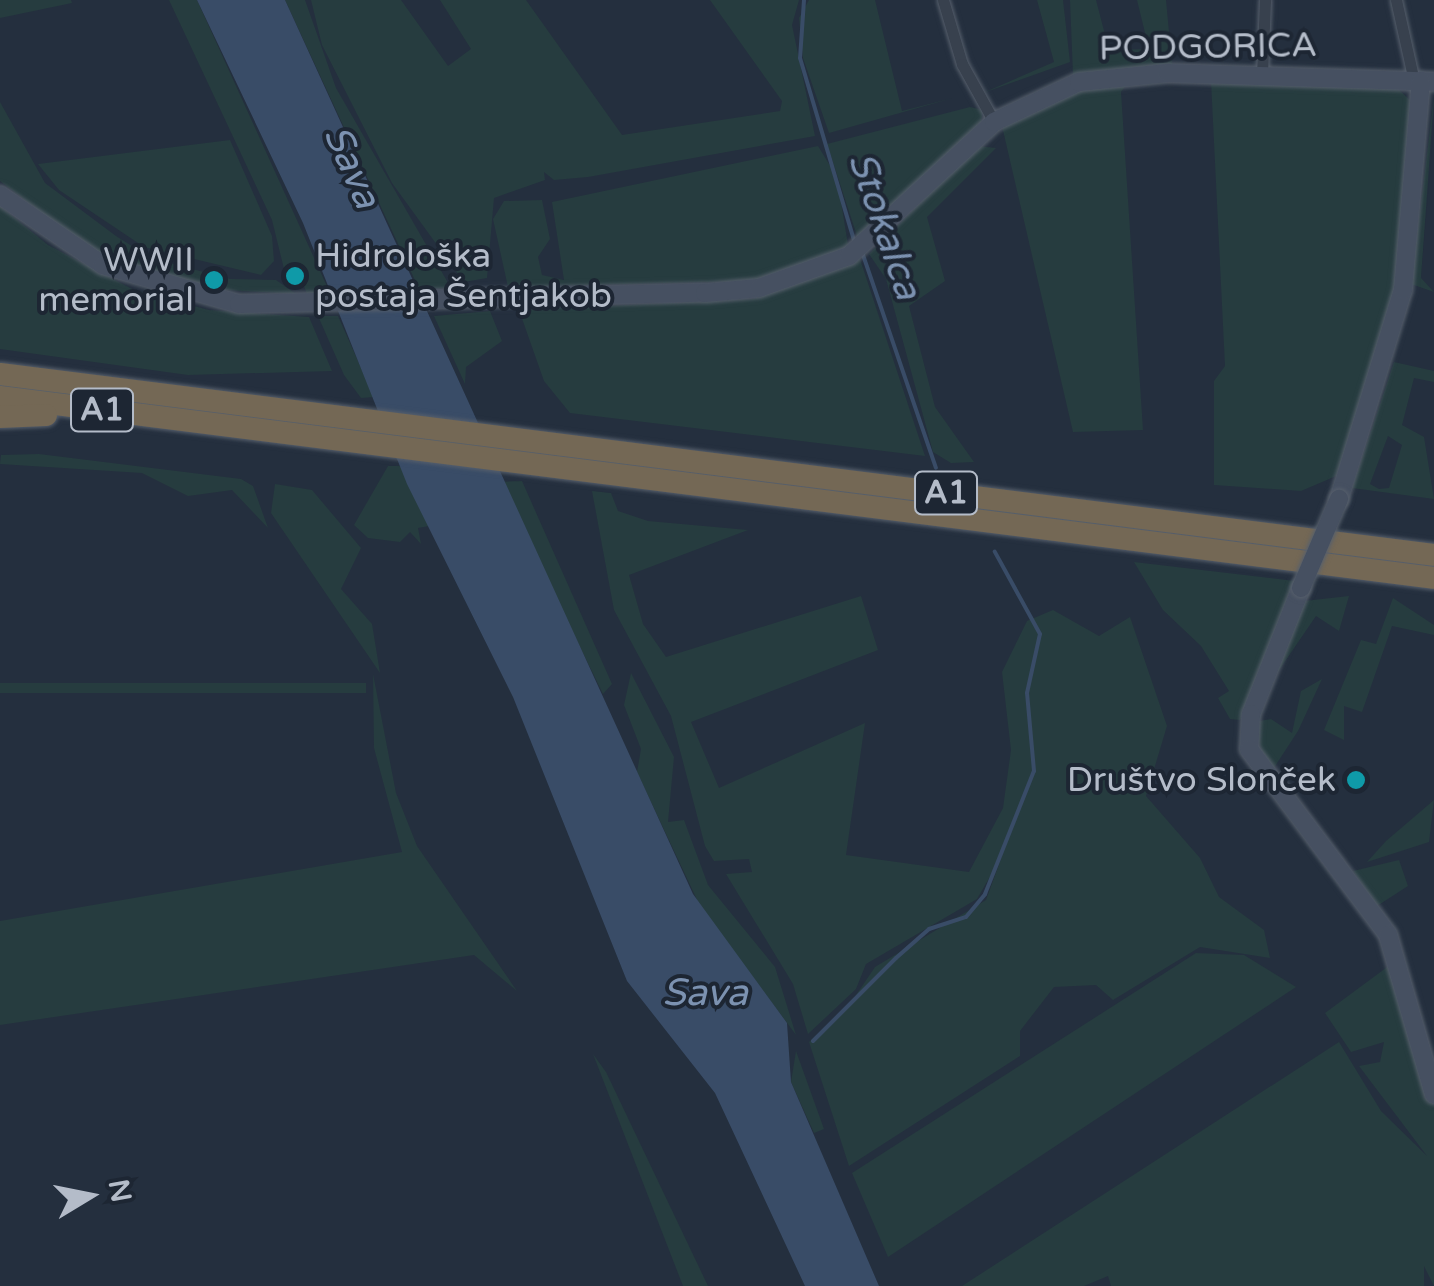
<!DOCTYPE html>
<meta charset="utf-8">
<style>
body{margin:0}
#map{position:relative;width:1434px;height:1286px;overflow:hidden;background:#242f3e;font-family:"Varela Round",sans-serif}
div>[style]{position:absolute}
.green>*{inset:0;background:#263c3f;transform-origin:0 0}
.water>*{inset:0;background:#394c67}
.stream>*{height:4px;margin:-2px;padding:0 2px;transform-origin:2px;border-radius:2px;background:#394c67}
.roads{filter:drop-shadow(0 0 2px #565f6c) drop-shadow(0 0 2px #565f6c)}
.street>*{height:11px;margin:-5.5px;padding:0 5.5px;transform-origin:5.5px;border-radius:5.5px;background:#38414e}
.secondary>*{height:18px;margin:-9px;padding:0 9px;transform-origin:9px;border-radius:9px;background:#465061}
.highway>*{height:22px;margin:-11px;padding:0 11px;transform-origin:11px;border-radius:11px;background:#746855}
.bridges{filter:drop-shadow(0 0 2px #565f6c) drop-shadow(0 0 2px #565f6c)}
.secondary-bridge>*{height:18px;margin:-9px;padding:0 9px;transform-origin:9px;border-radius:9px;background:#465061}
.dots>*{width:28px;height:28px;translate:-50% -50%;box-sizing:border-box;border:5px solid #1d2633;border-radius:50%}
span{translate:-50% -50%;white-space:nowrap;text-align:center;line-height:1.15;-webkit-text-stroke:8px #1d2633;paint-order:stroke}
.shield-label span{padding:2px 8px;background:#1d2633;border:2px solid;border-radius:8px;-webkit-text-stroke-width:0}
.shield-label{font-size:32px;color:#b4bcc9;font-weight:700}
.street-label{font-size:35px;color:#b4bcc9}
.poi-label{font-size:35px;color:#b4bcc9}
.left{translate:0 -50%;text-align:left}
.right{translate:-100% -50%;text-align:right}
.water-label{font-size:38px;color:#7c92b1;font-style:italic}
.north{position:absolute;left:40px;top:1146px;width:100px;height:100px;-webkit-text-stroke:8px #1d2633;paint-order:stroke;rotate:80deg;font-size:28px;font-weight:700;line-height:40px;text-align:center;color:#b4bcc9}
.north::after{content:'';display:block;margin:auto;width:35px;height:45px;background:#b4bcc9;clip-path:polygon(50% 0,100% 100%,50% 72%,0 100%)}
</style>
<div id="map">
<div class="green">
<i style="clip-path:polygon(0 0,71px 0,72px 3px,0 18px)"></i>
<i style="clip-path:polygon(169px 0,197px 0,330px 293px,307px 294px,298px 271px,284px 269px,272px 220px)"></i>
<i style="clip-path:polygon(285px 0,305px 0,336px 88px,451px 288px,419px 289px)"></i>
<i style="clip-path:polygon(311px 0,401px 0,448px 66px,471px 49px,440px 0,526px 0,622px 135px,780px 111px,782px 101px,710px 0,799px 0,792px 25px,815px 136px,588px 177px,554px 180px,544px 172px,545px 180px,494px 198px,487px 278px,464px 282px,392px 183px,322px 45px)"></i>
<i style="clip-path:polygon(809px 0,875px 0,902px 111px,953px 98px,829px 133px,803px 58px,799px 18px)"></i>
<i style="clip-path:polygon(1037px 0,1063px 0,1070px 62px,983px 93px,1054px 62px)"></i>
<i style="clip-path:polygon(1070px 0,1096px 0,1109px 50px,1149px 49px,1137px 0,1166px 0,1172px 64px,1073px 75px)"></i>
<i style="clip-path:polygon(1211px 81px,1398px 89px,1411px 101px,1396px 292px,1341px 474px,1301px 491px,1214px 485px,1214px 381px,1225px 366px)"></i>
<i style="clip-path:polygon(1128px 82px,1121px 92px,1143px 430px,1073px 432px,1002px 126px,1070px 93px)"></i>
<i style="clip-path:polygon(1434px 97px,1421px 278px,1434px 292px,1411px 284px)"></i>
<i style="clip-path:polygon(0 102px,45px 183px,116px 236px,151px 258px,230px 279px,276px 280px,296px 294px,192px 288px,94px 253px,0 181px)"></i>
<i style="clip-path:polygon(970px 107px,983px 110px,981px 122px,858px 239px,827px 144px)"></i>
<i style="clip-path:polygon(230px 140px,272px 236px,274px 261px,261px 275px,144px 247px,59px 190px,38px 164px)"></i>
<i style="clip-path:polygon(818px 146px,837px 177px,848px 245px,839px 251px,751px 281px,508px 287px,493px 219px,504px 201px,542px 200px,550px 239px,538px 257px,542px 275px,564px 280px,552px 202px)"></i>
<i style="clip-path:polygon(978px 146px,996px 148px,927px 217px,945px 281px,909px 306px,935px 407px,974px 462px,951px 463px,933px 452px,886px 279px,869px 254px)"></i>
<i style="clip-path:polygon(0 206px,48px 245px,134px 290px,209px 310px,309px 317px,332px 371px,188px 375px,0 349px)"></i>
<i style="clip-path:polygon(860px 259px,925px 456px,570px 413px,544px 381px,519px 310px,754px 299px)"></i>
<i style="clip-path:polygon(490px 311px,502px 341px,466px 367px,465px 384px,434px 316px)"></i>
<i style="clip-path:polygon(318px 316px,338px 316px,374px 397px,361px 398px,344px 375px)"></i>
<i style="clip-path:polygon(evenodd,1394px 362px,1434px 371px,1434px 382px,1414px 378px,1402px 425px,1424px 437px,1434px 499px,1352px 488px,1394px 362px,1388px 436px,1402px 445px,1389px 488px,1379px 489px,1370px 484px,1388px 436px)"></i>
<i style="clip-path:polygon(39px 454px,241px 479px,253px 486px,268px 528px,232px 490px,188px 496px,142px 473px,0 464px,1px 455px)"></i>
<i style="clip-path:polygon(388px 466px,401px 466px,429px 526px,418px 528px,421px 544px,410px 532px,400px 542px,368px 538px,354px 525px)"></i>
<i style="clip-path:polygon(522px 481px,612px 684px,603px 694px,499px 482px)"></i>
<i style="clip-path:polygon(275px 484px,312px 490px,361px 548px,341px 589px,372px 624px,380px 673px,271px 513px)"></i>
<i style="clip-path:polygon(592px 491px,611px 493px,618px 511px,648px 521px,748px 530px,629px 575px,643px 624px,666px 657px,861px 596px,878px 650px,691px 722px,719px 788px,865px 723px,846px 855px,969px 872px,1003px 808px,1011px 750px,1002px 672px,1027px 621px,1053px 610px,1099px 636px,1130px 617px,1167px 726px,1146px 796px,1200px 858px,1219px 897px,1264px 930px,1270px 958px,1200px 947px,1113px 1000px,1096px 985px,1054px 987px,1020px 1031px,1020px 1056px,849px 1166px,809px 1042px,850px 1004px,875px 967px,986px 900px,1002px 856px,977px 899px,866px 964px,856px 989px,808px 1034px,793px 984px,726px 874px,752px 872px,749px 859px,714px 861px,705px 846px,671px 716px,614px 610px)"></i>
<i style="clip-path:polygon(1134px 562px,1295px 581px,1240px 720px,1230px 719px,1218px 698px,1229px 691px,1201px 646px,1163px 610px)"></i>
<i style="clip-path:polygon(1349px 596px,1339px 631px,1316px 616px,1262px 695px,1304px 601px)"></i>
<i style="clip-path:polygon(1393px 598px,1434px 625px,1434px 635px,1392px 626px,1362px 712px,1344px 706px,1344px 740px,1324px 730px,1361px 640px,1376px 644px)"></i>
<i style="clip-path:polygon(631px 673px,674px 757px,668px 822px,684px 820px,708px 885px,775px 967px,796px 1035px,700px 906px,659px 819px,637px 772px,641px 749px,624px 705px)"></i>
<i style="clip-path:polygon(373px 674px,396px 793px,417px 846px,517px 991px,474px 955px,0 1025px,0 921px,402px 852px,374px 748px)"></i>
<i style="clip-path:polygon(1322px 679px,1298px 731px,1268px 777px,1254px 722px,1271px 719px,1292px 733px,1301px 691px)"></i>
<i style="left:366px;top:683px;width:10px;height:371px;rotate:90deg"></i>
<i style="clip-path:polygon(1434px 800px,1429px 842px,1367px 862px,1386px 841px)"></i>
<i style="clip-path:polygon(1399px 860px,1408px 886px,1377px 906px,1353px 871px)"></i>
<i style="clip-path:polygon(1196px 953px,1244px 955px,1296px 987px,888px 1257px,852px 1173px)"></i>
<i style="clip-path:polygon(1394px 962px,1434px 1106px,1434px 1286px,1424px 1266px,1424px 1286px,1111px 1286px,1108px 1276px,1084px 1286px,962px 1286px,1339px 1042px,1381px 1111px,1427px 1156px,1359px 1066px,1380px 1062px,1384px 1042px,1351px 1052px,1325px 1013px)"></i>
<i style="clip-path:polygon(796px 1051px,824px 1129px,814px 1133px,791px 1082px)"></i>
<i style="clip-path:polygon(593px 1054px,606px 1072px,708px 1286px,683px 1286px)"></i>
</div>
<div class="water">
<i style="clip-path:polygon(197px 0,285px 0,693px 894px,787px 1023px,791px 1082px,879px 1286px,805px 1286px,715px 1093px,627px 981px,513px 697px,407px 484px,303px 223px)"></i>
</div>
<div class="stream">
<i style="left:804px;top:0;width:58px;rotate:93.9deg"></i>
<i style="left:800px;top:58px;width:190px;rotate:73.5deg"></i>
<i style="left:862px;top:252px;width:228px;rotate:71.1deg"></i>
<i style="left:813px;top:1041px;width:117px;rotate:-45deg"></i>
<i style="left:896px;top:958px;width:44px;rotate:-41.3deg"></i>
<i style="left:929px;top:929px;width:39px;rotate:-18deg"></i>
<i style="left:966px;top:917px;width:30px;rotate:-50deg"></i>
<i style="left:985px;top:894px;width:132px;rotate:-68.3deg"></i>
<i style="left:1034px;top:771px;width:78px;rotate:-95.1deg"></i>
<i style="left:1027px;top:693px;width:60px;rotate:-77.6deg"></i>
<i style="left:1040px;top:634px;width:94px;rotate:-118.8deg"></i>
</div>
<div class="roads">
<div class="street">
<i style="left:943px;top:0;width:67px;rotate:73.5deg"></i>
<i style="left:962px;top:64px;width:66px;rotate:61.1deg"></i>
<i style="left:1396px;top:0;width:83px;rotate:77.5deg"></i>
<i style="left:1262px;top:75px;width:75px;rotate:-87.7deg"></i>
</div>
<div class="secondary">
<i style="left:0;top:195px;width:125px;rotate:34.2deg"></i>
<i style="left:103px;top:265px;width:141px;rotate:16deg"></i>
<i style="left:239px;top:304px;width:466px;rotate:-1.4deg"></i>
<i style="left:705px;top:293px;width:54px;rotate:-5.3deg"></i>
<i style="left:759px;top:288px;width:96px;rotate:-19.6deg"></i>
<i style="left:849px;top:256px;width:197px;rotate:-42.7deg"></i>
<i style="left:994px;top:122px;width:94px;rotate:-25.2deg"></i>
<i style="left:1079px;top:82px;width:89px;rotate:-5.8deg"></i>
<i style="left:1168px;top:73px;width:266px;rotate:1.9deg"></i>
<i style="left:1339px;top:499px;width:219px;rotate:-73deg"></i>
<i style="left:1403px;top:290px;width:210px;rotate:-85.1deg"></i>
<i style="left:1301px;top:588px;width:136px;rotate:111.6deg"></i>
<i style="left:1251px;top:714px;width:35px;rotate:93deg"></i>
<i style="left:1249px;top:749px;width:232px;rotate:53.2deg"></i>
<i style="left:1388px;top:935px;width:166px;rotate:73.9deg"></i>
</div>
<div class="highway">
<i style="left:0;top:374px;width:1445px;rotate:7.19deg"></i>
<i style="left:0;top:397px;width:1445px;rotate:7.19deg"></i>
<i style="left:0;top:417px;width:46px;rotate:-2.5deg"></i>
</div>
</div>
<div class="bridges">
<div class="secondary-bridge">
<i style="left:1301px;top:588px;width:97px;rotate:-66.9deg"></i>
</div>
</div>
<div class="dots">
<i style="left:295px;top:276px;background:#0f9aa8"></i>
<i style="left:214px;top:280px;background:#0f9aa8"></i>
<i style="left:1356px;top:780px;background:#0f9aa8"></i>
</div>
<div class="shield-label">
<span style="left:102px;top:410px">A1</span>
<span style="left:946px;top:493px">A1</span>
</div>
<div class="street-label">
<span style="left:1208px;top:47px;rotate:-1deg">PODGORICA</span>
</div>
<div class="poi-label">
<span class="left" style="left:315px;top:276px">Hidrološka<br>postaja Šentjakob</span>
<span class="right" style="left:194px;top:280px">WWII<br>memorial</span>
<span class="right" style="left:1336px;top:780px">Društvo Slonček</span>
</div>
<div class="water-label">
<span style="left:351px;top:167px;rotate:66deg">Sava</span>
<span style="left:884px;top:226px;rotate:71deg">Stokalca</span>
<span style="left:705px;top:994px">Sava</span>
</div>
<div class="north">N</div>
</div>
